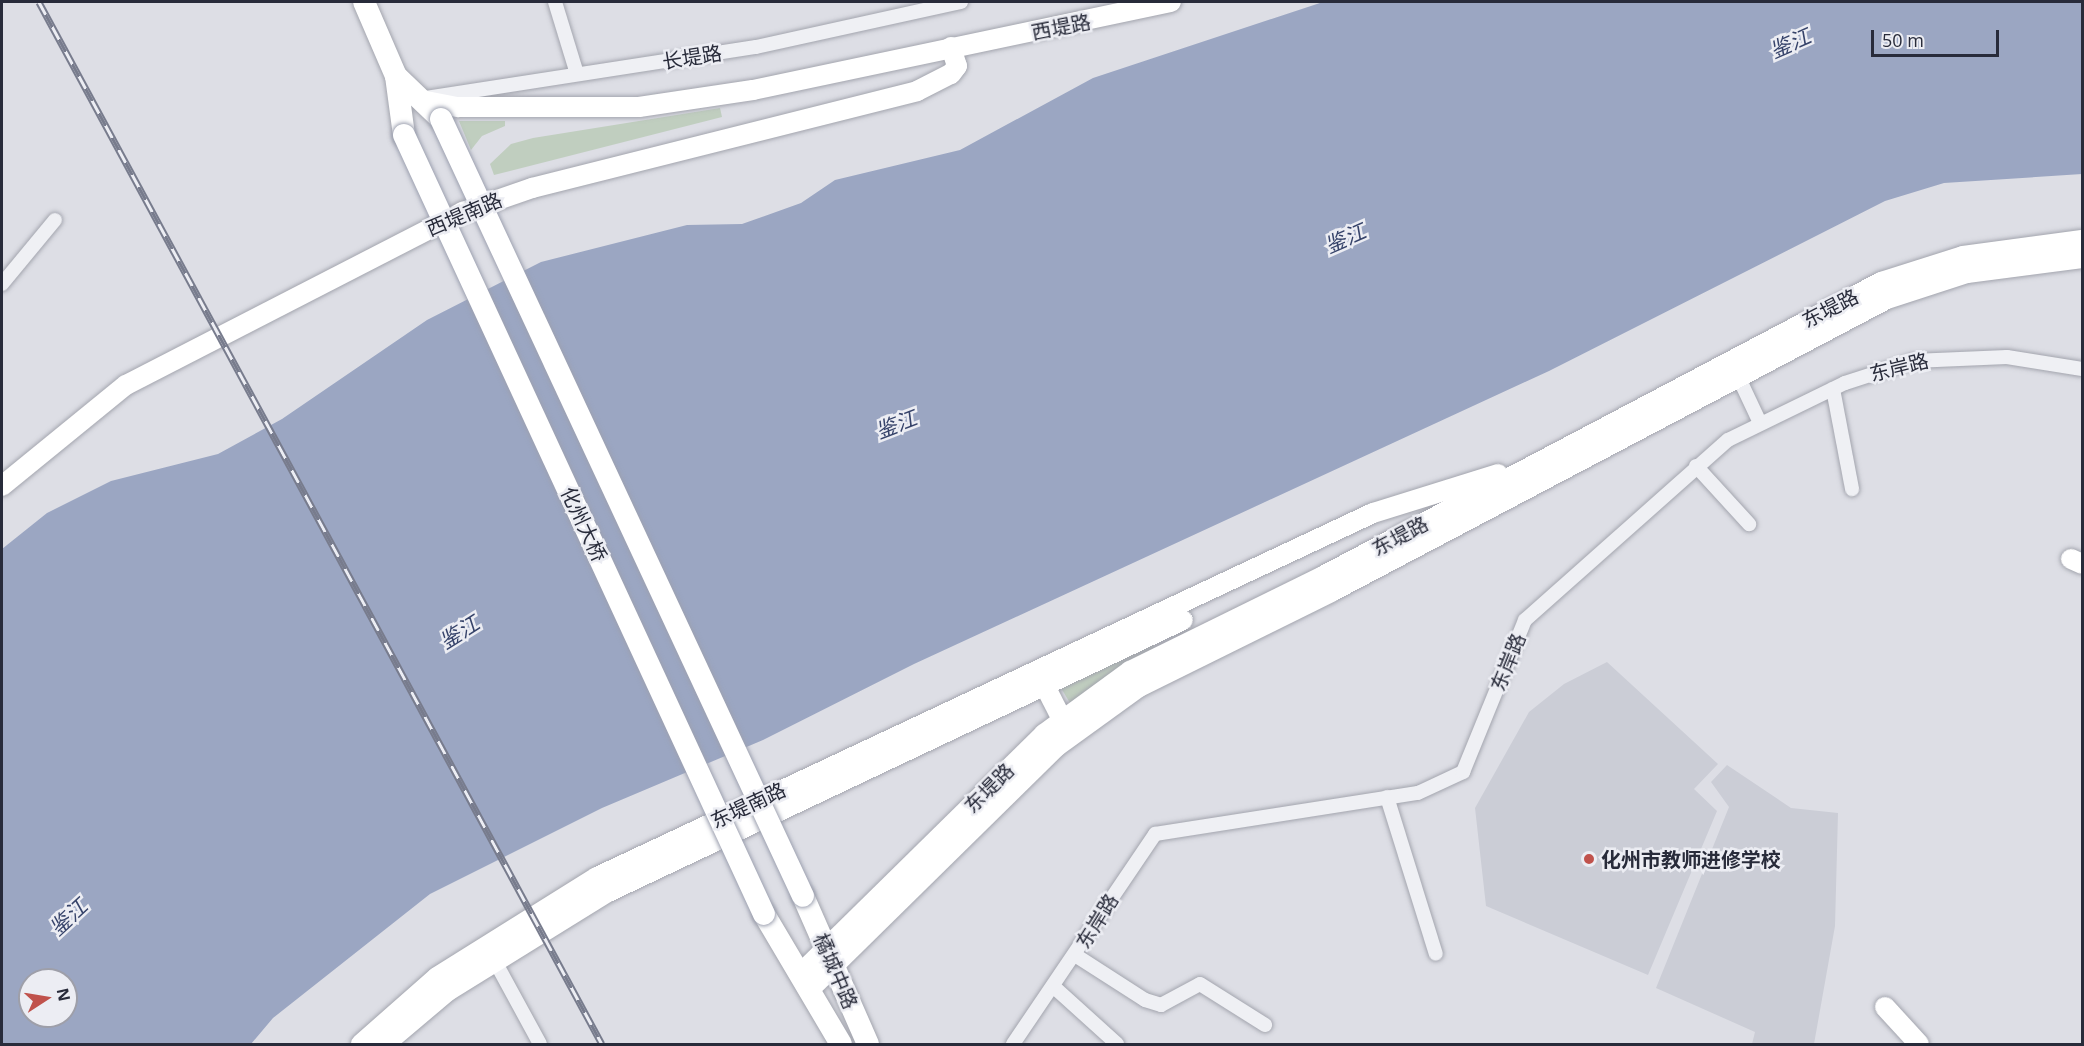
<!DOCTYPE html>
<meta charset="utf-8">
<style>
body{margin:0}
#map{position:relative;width:2084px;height:1046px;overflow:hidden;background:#dddee5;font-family:"Open Sans","Noto Sans SC",sans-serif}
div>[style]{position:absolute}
.built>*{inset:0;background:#cbcdd6}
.green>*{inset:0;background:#c0cebf}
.water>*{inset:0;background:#9ba6c2}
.roads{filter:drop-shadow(0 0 2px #a3a5ae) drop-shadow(0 0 2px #a3a5ae)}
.street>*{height:14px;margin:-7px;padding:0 7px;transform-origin:7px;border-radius:7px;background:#eff0f4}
.secondary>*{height:20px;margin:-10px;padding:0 10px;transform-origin:10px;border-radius:10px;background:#fff}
.primary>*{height:22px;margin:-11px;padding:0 11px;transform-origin:11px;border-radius:11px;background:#fff}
.rail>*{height:7px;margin-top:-3.5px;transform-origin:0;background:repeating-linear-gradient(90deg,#ecedf3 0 14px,#787c8d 0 28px);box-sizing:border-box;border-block:2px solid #787c8d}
.bridges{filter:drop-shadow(0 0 2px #9da1b0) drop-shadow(0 0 2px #9da1b0)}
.primary-bridge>*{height:22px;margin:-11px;padding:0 11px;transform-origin:11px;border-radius:11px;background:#fff}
.dots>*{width:16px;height:16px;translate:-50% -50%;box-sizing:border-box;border:3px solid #ecedf3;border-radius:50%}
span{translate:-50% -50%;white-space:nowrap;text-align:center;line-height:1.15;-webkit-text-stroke:5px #ecedf3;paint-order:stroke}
.street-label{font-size:20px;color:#282b3a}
.poi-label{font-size:20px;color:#282b3a;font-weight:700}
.left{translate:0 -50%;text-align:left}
.water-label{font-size:21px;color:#36436a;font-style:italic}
.frame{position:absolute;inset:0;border:3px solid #282b3a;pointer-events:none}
.north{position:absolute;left:18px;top:968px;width:60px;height:60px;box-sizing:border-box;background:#ecedf3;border:2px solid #9e9fa9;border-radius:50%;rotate:78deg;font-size:16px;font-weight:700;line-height:24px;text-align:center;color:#282b3a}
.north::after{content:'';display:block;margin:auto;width:21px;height:27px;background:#c0524c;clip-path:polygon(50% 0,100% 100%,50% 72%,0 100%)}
.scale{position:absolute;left:1871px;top:30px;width:128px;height:27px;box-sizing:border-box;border:3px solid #282b3a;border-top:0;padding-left:8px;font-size:18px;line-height:21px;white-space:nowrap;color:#282b3a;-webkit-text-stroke:4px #ecedf3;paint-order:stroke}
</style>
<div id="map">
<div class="built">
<i style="clip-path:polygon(1607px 662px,1718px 764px,1694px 789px,1717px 811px,1648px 975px,1486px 906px,1475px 808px,1529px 712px,1564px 684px)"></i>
<i style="clip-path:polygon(1727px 765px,1791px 808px,1838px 813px,1835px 926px,1814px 1044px,1752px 1044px,1755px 1032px,1656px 988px,1729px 807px,1711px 782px)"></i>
</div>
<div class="green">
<i style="clip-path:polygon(720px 108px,722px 117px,494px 175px,490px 164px,511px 144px,533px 138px)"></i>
<i style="clip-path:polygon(459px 121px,505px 121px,505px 126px,482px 136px,471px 150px)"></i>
<i style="clip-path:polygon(1153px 645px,1155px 648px,1070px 703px,1061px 688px)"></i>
</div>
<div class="water">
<i style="clip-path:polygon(evenodd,1323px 2px,2082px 2px,2082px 174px,1944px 183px,1885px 201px,1549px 371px,914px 664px,763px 740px,602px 808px,430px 894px,273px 1018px,251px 1044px,2px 1044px,2px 549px,47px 513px,111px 481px,218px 454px,282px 419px,427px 320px,541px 262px,687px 225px,742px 224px,801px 203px,835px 180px,960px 150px,1093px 78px,1323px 2px,30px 980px,66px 980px,66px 1016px,30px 1016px,30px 980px)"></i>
</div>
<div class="roads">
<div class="street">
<i style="left:555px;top:2px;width:75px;rotate:73deg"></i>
<i style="left:426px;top:98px;width:334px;rotate:-8.8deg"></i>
<i style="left:756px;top:47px;width:210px;rotate:-12.4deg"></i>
<i style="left:2px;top:284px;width:83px;rotate:-50.4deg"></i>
<i style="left:1738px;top:376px;width:52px;rotate:64.9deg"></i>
<i style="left:1833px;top:389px;width:102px;rotate:79.2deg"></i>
<i style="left:1696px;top:466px;width:79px;rotate:47.6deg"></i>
<i style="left:1387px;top:797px;width:164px;rotate:72.7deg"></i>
<i style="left:491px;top:954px;width:102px;rotate:61.4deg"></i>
<i style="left:1075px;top:955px;width:83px;rotate:32.7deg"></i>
<i style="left:1145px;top:1000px;width:17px;rotate:17deg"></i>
<i style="left:1161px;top:1005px;width:44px;rotate:-28.3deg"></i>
<i style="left:1200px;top:984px;width:77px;rotate:32.2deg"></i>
<i style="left:1054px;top:987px;width:85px;rotate:42.1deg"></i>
<i style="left:1013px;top:1044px;width:254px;rotate:-55.9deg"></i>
<i style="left:1155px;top:834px;width:266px;rotate:-8.9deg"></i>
<i style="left:1418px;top:793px;width:50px;rotate:-25deg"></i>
<i style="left:1463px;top:772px;width:164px;rotate:-67.8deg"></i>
<i style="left:1525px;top:620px;width:271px;rotate:-41.6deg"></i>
<i style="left:1728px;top:440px;width:130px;rotate:-26deg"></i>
<i style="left:1845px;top:383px;width:71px;rotate:-17.9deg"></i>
<i style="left:1913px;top:361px;width:94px;rotate:-2.4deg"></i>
<i style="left:2007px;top:357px;width:76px;rotate:9.1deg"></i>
</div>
<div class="secondary">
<i style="left:421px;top:100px;width:38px;rotate:11deg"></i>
<i style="left:458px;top:107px;width:181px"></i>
<i style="left:639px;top:107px;width:115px;rotate:-8.5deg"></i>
<i style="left:753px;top:90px;width:427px;rotate:-11.9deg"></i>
<i style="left:2px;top:486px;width:160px;rotate:-39.2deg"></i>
<i style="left:126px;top:385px;width:379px;rotate:-27.2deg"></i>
<i style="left:463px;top:212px;width:73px;rotate:-19.2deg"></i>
<i style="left:532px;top:188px;width:397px;rotate:-14.1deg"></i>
<i style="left:917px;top:91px;width:38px;rotate:-27deg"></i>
<i style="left:951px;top:74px;width:10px;rotate:-53deg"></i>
<i style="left:957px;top:66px;width:20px;rotate:-108deg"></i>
<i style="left:2071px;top:559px;width:12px;rotate:24deg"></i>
<i style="left:1046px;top:688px;width:36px;rotate:63deg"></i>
<i style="left:801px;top:973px;width:341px;rotate:-44.5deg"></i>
<i style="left:1044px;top:734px;width:107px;rotate:-36.2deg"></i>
<i style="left:1130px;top:671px;width:215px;rotate:-26.2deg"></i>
<i style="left:1323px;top:576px;width:631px;rotate:-27.78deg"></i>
<i style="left:1881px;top:282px;width:86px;rotate:-17.6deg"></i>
<i style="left:1963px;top:256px;width:120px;rotate:-7.7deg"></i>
<i style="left:810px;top:989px;width:345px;rotate:-44.5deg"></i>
<i style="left:1056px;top:747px;width:102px;rotate:-35.9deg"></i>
<i style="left:1139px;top:687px;width:214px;rotate:-26.3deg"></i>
<i style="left:1331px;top:592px;width:628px;rotate:-27.79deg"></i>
<i style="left:1887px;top:299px;width:84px;rotate:-18deg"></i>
<i style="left:1967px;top:273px;width:116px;rotate:-7.4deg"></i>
<i style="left:1885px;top:1007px;width:50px;rotate:47.4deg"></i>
<i style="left:361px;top:1044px;width:101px;rotate:-41.4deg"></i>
<i style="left:437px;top:977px;width:189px;rotate:-32deg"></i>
<i style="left:597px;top:877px;width:857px;rotate:-25.13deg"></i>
<i style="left:1373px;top:513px;width:131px;rotate:-17.3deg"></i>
<i style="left:385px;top:1044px;width:82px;rotate:-40.1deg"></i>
<i style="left:448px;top:991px;width:186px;rotate:-31.8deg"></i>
<i style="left:606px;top:893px;width:638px;rotate:-25.32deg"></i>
</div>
<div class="primary">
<i style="left:364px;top:2px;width:81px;rotate:66.6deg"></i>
<i style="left:396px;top:76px;width:60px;rotate:82.3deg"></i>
<i style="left:396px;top:76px;width:62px;rotate:43.7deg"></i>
<i style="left:803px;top:896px;width:162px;rotate:66.3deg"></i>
<i style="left:764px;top:914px;width:151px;rotate:59.4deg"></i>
</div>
</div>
<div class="rail">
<i style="left:39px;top:2px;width:1184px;rotate:61.62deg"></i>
</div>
<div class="bridges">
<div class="primary-bridge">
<i style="left:441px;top:119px;width:857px;rotate:65.02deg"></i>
<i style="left:404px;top:135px;width:858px;rotate:65.2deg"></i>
</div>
</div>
<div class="dots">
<i style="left:1589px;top:859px;background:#c0524c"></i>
</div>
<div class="street-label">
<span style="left:1061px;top:27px;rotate:-11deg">西堤路</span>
<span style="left:692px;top:57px;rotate:-9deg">长堤路</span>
<span style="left:464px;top:214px;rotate:-23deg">西堤南路</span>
<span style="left:1830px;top:308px;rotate:-27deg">东堤路</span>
<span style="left:1899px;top:367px;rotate:-14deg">东岸路</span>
<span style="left:584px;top:524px;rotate:65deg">化州大桥</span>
<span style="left:1400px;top:536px;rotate:-28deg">东堤路</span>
<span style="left:1508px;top:662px;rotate:-68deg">东岸路</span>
<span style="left:989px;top:788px;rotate:-45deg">东堤路</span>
<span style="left:748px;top:805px;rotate:-25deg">东堤南路</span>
<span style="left:1097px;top:921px;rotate:-58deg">东岸路</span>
<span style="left:836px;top:971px;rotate:67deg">橘城中路</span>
</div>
<div class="poi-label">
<span class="left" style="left:1601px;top:859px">化州市教师进修学校</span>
</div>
<div class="water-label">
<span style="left:1790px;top:43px;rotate:-24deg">鉴江</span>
<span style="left:1345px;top:238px;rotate:-24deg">鉴江</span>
<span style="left:896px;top:424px;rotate:-21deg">鉴江</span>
<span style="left:459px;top:632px;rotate:-32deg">鉴江</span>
<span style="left:68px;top:917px;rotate:-43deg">鉴江</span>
</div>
<div class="frame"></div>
<div class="north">N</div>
<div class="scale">50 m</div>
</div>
